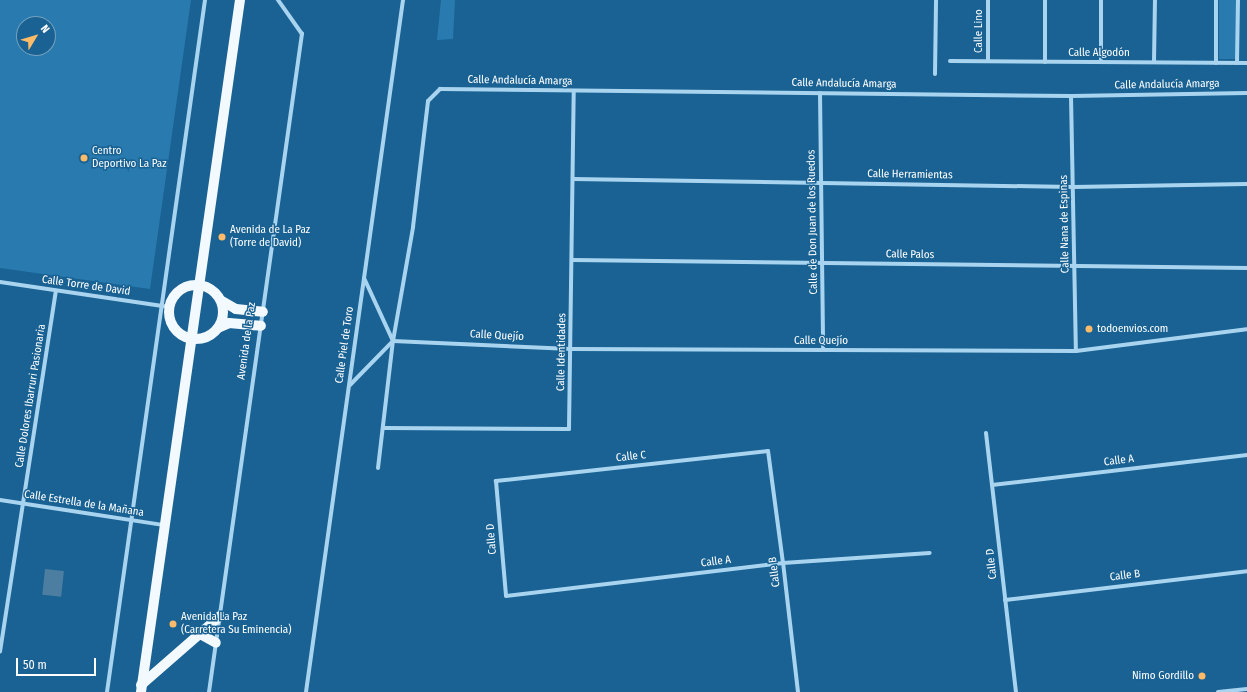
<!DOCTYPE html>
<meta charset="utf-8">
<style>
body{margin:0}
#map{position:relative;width:1247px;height:692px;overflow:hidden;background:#196293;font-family:"Fira Sans Condensed",sans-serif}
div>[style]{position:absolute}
.green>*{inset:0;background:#297baf;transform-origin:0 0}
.water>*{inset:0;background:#4b7ea0;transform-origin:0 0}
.pedestrian>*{height:3.5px;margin:-1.75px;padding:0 1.75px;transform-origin:1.75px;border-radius:1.75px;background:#a9d4f0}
.minor>*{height:4px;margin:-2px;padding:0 2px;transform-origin:2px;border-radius:2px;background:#a9d4f0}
.primary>*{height:10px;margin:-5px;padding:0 5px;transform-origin:5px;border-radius:5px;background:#f2f9ff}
.primary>.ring{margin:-5px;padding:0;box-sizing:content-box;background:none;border:10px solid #f2f9ff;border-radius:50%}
.dots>*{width:11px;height:11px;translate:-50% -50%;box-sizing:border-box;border:2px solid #196293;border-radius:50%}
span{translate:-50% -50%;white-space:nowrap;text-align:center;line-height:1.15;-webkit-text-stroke:3px #196293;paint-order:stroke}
.street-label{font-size:11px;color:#fff}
.poi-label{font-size:11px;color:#fff}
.left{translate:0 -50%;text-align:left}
.right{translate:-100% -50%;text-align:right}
.north{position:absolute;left:16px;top:16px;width:40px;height:40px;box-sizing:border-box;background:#196293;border:1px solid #75a1be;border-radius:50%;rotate:52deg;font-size:11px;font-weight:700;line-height:16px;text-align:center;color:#fff}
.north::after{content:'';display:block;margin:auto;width:14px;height:18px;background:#ffbb68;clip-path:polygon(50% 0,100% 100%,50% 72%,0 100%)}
.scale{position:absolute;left:16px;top:658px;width:80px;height:18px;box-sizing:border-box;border:2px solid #fff;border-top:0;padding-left:5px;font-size:12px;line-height:14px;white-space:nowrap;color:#fff;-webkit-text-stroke:3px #196293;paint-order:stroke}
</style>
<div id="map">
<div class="green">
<i style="clip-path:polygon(evenodd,0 0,191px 0,150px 289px,0 268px,0 0,24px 24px,48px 24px,48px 48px,24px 48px,24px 24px)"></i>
<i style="clip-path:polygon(441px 0,455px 0,453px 39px,437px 40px)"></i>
<i style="left:1219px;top:0;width:17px;height:59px"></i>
</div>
<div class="water">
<i style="left:45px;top:569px;width:19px;height:26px;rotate:6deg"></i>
</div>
<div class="pedestrian">
<i style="left:0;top:652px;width:365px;rotate:-81.2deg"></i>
</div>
<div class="minor">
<i style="left:950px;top:61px;width:297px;rotate:0.4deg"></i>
<i style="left:988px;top:61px;width:61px;rotate:-90deg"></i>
<i style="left:1045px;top:62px;width:62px;rotate:-90deg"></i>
<i style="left:1101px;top:62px;width:62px;rotate:-90deg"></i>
<i style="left:1154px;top:62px;width:62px;rotate:-89.1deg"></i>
<i style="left:1216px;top:63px;width:63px;rotate:-90deg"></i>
<i style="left:1237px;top:63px;width:63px;rotate:-89.1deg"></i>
<i style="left:935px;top:74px;width:74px;rotate:-89.2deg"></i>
<i style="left:820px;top:93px;width:257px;rotate:89.3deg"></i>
<i style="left:1071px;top:96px;width:255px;rotate:88.9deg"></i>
<i style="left:573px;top:179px;width:500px;rotate:0.92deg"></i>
<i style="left:1073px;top:187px;width:174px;rotate:-1deg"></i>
<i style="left:572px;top:260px;width:675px;rotate:0.68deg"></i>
<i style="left:364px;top:278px;width:69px;rotate:65.3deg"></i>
<i style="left:393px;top:341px;width:178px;rotate:2.6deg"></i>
<i style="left:571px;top:349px;width:505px;rotate:0.23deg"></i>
<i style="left:1076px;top:351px;width:172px;rotate:-7.3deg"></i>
<i style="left:0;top:282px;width:171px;rotate:8.4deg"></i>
<i style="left:350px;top:385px;width:62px;rotate:-45.7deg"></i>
<i style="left:384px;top:428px;width:185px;rotate:0.3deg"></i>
<i style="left:569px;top:429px;width:338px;rotate:-89.2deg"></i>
<i style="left:986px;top:433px;width:261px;rotate:83.4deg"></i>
<i style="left:378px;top:468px;width:128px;rotate:-83.3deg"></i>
<i style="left:393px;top:341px;width:116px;rotate:-80deg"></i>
<i style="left:413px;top:227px;width:127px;rotate:-83.2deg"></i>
<i style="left:428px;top:101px;width:17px;rotate:-45deg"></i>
<i style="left:440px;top:89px;width:631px;rotate:0.64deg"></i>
<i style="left:1071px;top:96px;width:176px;rotate:-1deg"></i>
<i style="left:992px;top:485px;width:257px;rotate:-6.7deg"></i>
<i style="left:0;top:500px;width:166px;rotate:8.7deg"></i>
<i style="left:1005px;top:600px;width:244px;rotate:-6.8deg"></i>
<i style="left:107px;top:692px;width:699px;rotate:-81.94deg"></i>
<i style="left:209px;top:692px;width:665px;rotate:-81.96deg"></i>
<i style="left:302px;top:34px;width:42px;rotate:-125.2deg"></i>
<i style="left:306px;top:692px;width:699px;rotate:-82.02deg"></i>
<i style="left:798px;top:692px;width:130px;rotate:-96.6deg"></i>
<i style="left:783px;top:563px;width:113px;rotate:-97.6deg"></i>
<i style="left:768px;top:451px;width:274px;rotate:173.7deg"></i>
<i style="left:496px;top:481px;width:115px;rotate:85deg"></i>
<i style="left:506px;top:596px;width:279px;rotate:-6.8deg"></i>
<i style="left:783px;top:563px;width:147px;rotate:-3.9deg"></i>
<i style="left:1218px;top:692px;width:29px;rotate:-6deg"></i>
</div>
<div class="primary">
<i class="ring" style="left:169px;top:285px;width:44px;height:44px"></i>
<i style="left:222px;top:301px;width:16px;rotate:30deg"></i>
<i style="left:236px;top:309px;width:27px;rotate:6deg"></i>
<i style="left:218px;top:328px;width:12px;rotate:-24deg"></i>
<i style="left:229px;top:323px;width:32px;rotate:5deg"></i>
<i style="left:200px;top:634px;width:18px;rotate:29deg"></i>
<i style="left:141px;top:685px;width:105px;rotate:-41.1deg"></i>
<i style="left:141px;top:692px;width:699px;rotate:-81.86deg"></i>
</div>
<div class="dots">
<i style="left:84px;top:158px;background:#ffbb68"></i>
<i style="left:222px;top:237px;background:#ffbb68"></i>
<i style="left:1089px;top:329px;background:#ffbb68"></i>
<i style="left:173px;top:624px;background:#ffbb68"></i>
<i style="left:1202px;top:676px;background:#ffbb68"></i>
</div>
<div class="street-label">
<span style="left:979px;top:31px;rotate:-90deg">Calle Lino</span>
<span style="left:1099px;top:53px">Calle Algodón</span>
<span style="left:520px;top:81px;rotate:1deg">Calle Andalucía Amarga</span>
<span style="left:844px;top:84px;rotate:1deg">Calle Andalucía Amarga</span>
<span style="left:1167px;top:85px;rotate:-1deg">Calle Andalucía Amarga</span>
<span style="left:910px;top:175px;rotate:1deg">Calle Herramientas</span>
<span style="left:813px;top:222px;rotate:-91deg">Calle de Don Juan de los Ruedos</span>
<span style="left:1065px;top:224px;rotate:-91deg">Calle Nana de Espinas</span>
<span style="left:910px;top:255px;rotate:1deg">Calle Palos</span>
<span style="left:86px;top:286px;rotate:8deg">Calle Torre de David</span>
<span style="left:497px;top:336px;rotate:3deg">Calle Quejío</span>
<span style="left:247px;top:341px;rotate:-82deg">Avenida de la Paz</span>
<span style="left:821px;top:341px">Calle Quejío</span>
<span style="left:345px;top:345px;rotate:-82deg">Calle Piel de Toro</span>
<span style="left:562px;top:352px;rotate:-89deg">Calle Identidades</span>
<span style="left:31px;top:396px;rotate:-81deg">Calle Dolores Ibarruri Pasionaria</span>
<span style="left:631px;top:457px;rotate:-6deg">Calle C</span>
<span style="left:1119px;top:461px;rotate:-7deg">Calle A</span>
<span style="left:84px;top:504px;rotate:9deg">Calle Estrella de la Mañana</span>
<span style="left:492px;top:539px;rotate:-95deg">Calle D</span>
<span style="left:716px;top:562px;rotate:-7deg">Calle A</span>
<span style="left:992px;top:564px;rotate:-96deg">Calle D</span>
<span style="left:775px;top:572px;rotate:-97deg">Calle B</span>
<span style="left:1125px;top:576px;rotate:-7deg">Calle B</span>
</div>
<div class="poi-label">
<span class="left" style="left:92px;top:158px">Centro<br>Deportivo La Paz</span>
<span class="left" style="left:230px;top:237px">Avenida de La Paz<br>(Torre de David)</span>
<span class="left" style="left:1097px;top:329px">todoenvios.com</span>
<span class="left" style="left:181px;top:624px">Avenida La Paz<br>(Carretera Su Eminencia)</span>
<span class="right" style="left:1194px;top:676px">Nimo Gordillo</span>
</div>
<div class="north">N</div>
<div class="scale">50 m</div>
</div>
